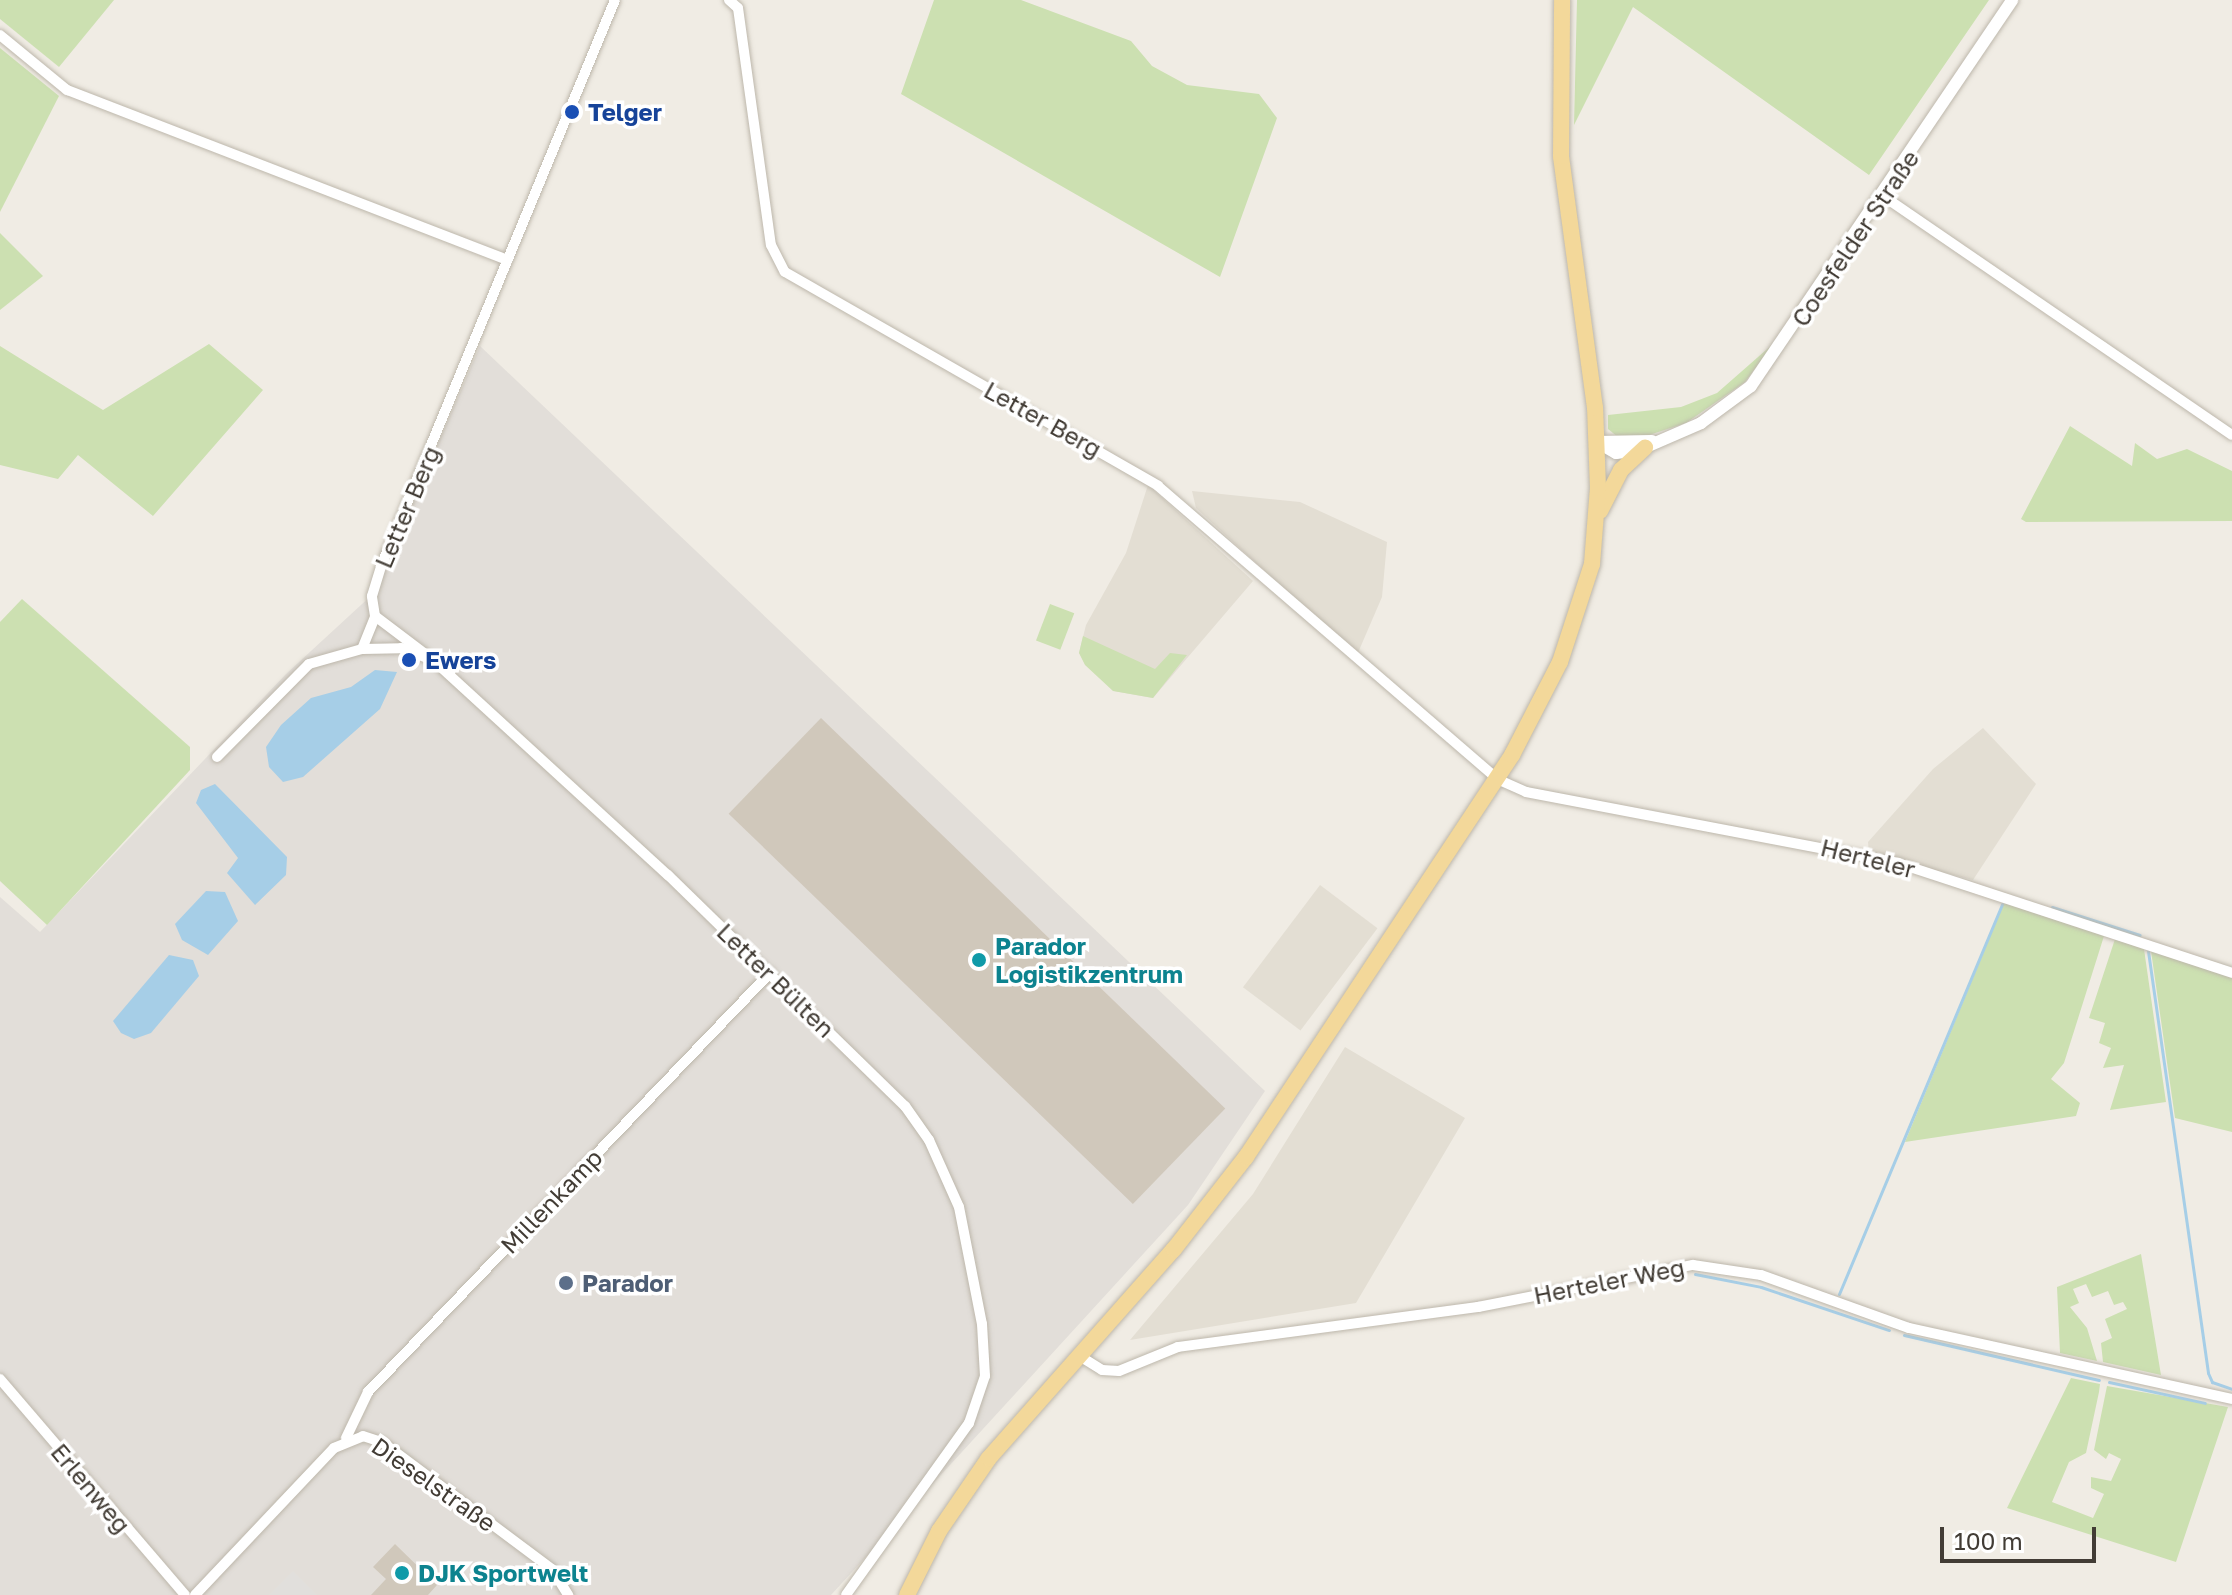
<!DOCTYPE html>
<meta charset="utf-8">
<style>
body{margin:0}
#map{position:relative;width:2232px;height:1595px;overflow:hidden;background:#f0ece4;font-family:"Golos Text",sans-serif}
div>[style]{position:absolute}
.residential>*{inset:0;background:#e3ded3;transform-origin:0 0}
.industrial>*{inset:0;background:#e2ded9}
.green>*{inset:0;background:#cce0b1;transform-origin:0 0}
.parking>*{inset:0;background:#e1dfdc}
.water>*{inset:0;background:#a6cee7}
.stream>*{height:3px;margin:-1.5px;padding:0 1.5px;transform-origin:1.5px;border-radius:1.5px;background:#a6cee7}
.building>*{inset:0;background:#d0c8bb;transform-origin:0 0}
.roads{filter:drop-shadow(0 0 2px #bdb7ab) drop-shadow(0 0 2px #bdb7ab)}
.minor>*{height:10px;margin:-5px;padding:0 5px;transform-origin:5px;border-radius:5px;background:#fff}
.tertiary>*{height:12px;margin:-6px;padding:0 6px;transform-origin:6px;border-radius:6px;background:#fff}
.primary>*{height:16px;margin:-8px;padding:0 8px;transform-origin:8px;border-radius:8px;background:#f3d89a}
.dots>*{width:22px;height:22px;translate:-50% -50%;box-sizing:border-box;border:4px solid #fff;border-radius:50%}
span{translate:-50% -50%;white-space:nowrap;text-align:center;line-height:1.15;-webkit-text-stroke:7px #fff;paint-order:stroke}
.transit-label{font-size:24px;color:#164399;font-weight:700}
.left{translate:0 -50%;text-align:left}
.street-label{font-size:24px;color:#423c35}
.culture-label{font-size:24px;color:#0d838f;font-weight:700}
.service-label{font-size:24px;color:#4e5e75;font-weight:700}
.scale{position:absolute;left:1940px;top:1527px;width:156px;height:36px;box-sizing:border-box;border:4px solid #423c35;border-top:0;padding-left:10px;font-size:24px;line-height:28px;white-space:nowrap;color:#423c35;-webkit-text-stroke:6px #fff;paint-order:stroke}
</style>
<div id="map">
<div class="residential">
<i style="clip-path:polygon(1148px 485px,1253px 581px,1153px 698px,1114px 691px,1079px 653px,1086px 625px,1126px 553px)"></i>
<i style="clip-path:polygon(1192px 491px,1300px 502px,1387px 542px,1382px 597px,1357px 655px,1196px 508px)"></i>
<i style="clip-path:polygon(1983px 728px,2036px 784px,1973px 880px,1869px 853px,1868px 842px,1933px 769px)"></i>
<i style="left:1320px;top:885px;width:72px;height:128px;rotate:37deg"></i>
<i style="clip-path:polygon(1345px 1047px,1465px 1118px,1356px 1303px,1130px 1340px,1253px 1194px)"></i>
</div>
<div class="industrial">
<i style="clip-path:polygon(480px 346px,1265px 1091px,1188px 1205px,831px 1595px,0 1595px,0 897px,40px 932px,286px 674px,374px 593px)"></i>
</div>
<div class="green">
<i style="clip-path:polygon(0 0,114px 0,59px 67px,0 19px)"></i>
<i style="clip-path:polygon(934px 0,1021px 0,1131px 41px,1152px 66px,1187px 85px,1259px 94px,1277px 118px,1220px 277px,901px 94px)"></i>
<i style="clip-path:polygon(1577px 0,1989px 0,1869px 175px,1633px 7px,1574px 125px)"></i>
<i style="clip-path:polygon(0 48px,59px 96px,0 212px)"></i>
<i style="clip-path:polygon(0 233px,43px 276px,0 310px)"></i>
<i style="clip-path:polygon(1774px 343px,1745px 382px,1686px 423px,1646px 436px,1618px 437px,1608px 429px,1608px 415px,1681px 407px,1717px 393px)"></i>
<i style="clip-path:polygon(209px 344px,263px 390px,153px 516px,78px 455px,58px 479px,0 465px,0 346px,103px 410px)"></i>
<i style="clip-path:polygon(2070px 426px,2132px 466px,2135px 443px,2157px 459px,2187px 449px,2232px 471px,2232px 521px,2026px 522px,2021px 519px)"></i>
<i style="clip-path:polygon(22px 599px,190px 747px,190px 770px,47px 925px,0 881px,0 622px)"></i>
<i style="left:1050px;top:604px;width:26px;height:39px;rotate:21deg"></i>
<i style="clip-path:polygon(1083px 636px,1155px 669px,1170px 653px,1187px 655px,1153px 698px,1113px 691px,1085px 665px,1079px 653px)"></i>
<i style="clip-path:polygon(2004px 903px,2104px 936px,2064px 1063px,2051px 1079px,2080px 1103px,2076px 1116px,1905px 1142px)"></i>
<i style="clip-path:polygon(2115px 939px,2144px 949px,2166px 1102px,2110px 1110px,2124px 1065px,2103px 1068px,2111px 1048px,2099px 1043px,2105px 1023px,2089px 1018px)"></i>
<i style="clip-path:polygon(2151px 951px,2232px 978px,2232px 1132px,2175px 1118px)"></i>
<i style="clip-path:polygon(2141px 1254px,2161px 1375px,2103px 1362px,2101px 1343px,2112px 1338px,2105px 1319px,2127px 1309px,2123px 1302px,2114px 1305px,2108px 1291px,2092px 1297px,2086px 1284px,2073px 1289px,2079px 1303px,2070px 1307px,2087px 1328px,2097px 1361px,2060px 1353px,2057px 1287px)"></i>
<i style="clip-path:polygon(2071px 1378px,2100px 1384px,2099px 1392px,2086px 1453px,2069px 1462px,2052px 1502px,2093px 1518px,2104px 1494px,2091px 1488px,2091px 1477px,2111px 1481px,2121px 1459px,2109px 1453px,2106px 1459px,2094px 1450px,2107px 1386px,2228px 1407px,2176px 1562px,2007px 1508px)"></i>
</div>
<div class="parking">
<i style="clip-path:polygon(293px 1571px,317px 1595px,269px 1595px)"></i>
</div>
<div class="water">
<i style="clip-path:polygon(375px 670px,397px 672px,380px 709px,303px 777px,283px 782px,269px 767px,266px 747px,281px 725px,311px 698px,351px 687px)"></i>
<i style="clip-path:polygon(215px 784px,287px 857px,286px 875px,255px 905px,227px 873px,238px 858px,196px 803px,201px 790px)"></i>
<i style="clip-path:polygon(206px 891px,225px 892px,238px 921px,208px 955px,182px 940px,175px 924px)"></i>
<i style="clip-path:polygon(169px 955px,193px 960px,199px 976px,151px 1033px,134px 1039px,121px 1033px,113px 1021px)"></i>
</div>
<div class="stream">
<i style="left:2052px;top:907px;width:92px;rotate:17.7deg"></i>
<i style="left:2148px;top:951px;width:426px;rotate:81.9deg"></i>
<i style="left:2208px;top:1373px;width:10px;rotate:66deg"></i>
<i style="left:2212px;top:1382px;width:21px;rotate:19deg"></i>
<i style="left:1695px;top:1274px;width:67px;rotate:11.1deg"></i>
<i style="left:1761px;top:1287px;width:135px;rotate:18.6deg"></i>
<i style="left:1839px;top:1294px;width:423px;rotate:-67.3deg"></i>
<i style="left:1904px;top:1335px;width:200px;rotate:13deg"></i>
<i style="left:2109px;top:1382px;width:98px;rotate:12.3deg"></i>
</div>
<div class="building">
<i style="left:821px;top:718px;width:562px;height:133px;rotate:44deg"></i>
<i style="clip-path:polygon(395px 1544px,437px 1585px,428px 1595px,371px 1595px,386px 1579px,373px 1567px)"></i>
</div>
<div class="roads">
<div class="minor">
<i style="left:729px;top:0;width:12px;rotate:42deg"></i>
<i style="left:738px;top:8px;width:239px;rotate:82.1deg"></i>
<i style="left:771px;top:245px;width:30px;rotate:63deg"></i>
<i style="left:785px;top:272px;width:430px;rotate:29.8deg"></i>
<i style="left:1158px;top:486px;width:448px;rotate:40.8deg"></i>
<i style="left:1497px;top:779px;width:32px;rotate:24deg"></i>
<i style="left:1526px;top:792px;width:379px;rotate:10.8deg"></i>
<i style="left:1898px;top:863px;width:352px;rotate:18.2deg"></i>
<i style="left:0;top:35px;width:87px;rotate:39.4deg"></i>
<i style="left:67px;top:90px;width:472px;rotate:21.1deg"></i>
<i style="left:1883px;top:196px;width:423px;rotate:34.4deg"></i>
<i style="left:375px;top:616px;width:20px;rotate:-99deg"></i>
<i style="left:372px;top:596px;width:31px;rotate:-73deg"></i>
<i style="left:381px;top:566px;width:612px;rotate:-67.54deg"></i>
<i style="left:375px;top:616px;width:63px;rotate:37.2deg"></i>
<i style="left:362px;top:649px;width:35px;rotate:-68deg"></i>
<i style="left:217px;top:757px;width:131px;rotate:-45.3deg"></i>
<i style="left:309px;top:664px;width:55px;rotate:-15.8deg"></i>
<i style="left:362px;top:649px;width:39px;rotate:-1deg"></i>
<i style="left:401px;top:648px;width:34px;rotate:21deg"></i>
<i style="left:433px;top:660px;width:319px;rotate:42.5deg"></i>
<i style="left:668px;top:875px;width:331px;rotate:44.3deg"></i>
<i style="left:905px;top:1106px;width:42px;rotate:54.8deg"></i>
<i style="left:929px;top:1140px;width:73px;rotate:65.9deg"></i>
<i style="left:959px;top:1207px;width:119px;rotate:78.9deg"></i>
<i style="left:982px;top:1324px;width:52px;rotate:86.7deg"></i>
<i style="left:985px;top:1376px;width:50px;rotate:108.8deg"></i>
<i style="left:969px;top:1423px;width:211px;rotate:125.6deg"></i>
<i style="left:1078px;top:1355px;width:28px;rotate:32deg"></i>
<i style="left:1102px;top:1370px;width:17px;rotate:3deg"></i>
<i style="left:1119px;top:1371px;width:64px;rotate:-22.1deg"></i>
<i style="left:1178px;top:1347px;width:303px;rotate:-7.6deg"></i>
<i style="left:1478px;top:1307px;width:219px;rotate:-11.1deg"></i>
<i style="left:1693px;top:1265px;width:69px;rotate:8.4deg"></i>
<i style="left:1761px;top:1275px;width:157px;rotate:19.7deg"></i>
<i style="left:1909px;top:1328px;width:331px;rotate:12.4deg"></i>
<i style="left:0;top:1379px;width:284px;rotate:49.4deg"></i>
<i style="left:346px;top:1438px;width:51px;rotate:-64.4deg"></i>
<i style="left:368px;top:1392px;width:581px;rotate:-46.19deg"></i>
<i style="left:195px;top:1595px;width:202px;rotate:-46.6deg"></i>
<i style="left:334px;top:1448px;width:31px;rotate:-22deg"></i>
<i style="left:363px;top:1436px;width:20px;rotate:18deg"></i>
<i style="left:382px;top:1442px;width:212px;rotate:36.8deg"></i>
<i style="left:552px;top:1569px;width:31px;rotate:58deg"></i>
</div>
<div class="tertiary">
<i style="left:1597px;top:442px;width:22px;rotate:30deg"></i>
<i style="left:1616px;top:453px;width:23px;rotate:-7deg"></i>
<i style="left:1639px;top:450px;width:68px;rotate:-23.5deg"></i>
<i style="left:1701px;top:423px;width:62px;rotate:-36.5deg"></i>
<i style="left:1751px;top:386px;width:466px;rotate:-55.9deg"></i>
<i style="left:1597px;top:442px;width:55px;rotate:-1deg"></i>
</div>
<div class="primary">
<i style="left:1600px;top:511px;width:46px;rotate:-62.9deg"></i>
<i style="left:1621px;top:470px;width:33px;rotate:-43deg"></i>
<i style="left:907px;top:1595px;width:72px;rotate:-63.4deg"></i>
<i style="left:939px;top:1531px;width:88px;rotate:-55.6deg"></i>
<i style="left:989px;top:1458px;width:279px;rotate:-48.5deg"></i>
<i style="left:1174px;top:1249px;width:117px;rotate:-52deg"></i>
<i style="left:1246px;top:1157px;width:482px;rotate:-56.5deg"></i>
<i style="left:1512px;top:755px;width:105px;rotate:-62.7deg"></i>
<i style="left:1560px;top:662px;width:103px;rotate:-71.9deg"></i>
<i style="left:1592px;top:564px;width:76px;rotate:-85.5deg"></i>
<i style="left:1598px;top:488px;width:80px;rotate:-92.1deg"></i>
<i style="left:1595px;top:408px;width:254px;rotate:-97.7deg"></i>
<i style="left:1561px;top:156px;width:156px;rotate:-89.6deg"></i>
</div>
</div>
<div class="dots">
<i style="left:572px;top:112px;background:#1a4fb4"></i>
<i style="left:409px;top:660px;background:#1a4fb4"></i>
<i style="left:979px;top:960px;background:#0f9aa8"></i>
<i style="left:566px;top:1283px;background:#5c6f8a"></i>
<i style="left:402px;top:1573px;background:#0f9aa8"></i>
</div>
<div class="transit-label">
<span class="left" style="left:588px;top:112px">Telger</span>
<span class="left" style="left:425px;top:660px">Ewers</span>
</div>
<div class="street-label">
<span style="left:1855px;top:238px;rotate:-56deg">Coesfelder Straße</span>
<span style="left:1043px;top:419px;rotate:29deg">Letter Berg</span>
<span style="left:407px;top:507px;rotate:-67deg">Letter Berg</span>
<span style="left:1868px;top:858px;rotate:14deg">Herteler</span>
<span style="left:776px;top:980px;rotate:44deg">Letter Bülten</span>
<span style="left:551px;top:1201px;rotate:-46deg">Millenkamp</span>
<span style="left:1609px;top:1281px;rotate:-11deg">Herteler Weg</span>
<span style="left:434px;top:1484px;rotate:35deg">Dieselstraße</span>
<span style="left:91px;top:1488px;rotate:50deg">Erlenweg</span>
</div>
<div class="culture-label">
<span class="left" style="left:995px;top:960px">Parador<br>Logistikzentrum</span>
<span class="left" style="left:418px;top:1573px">DJK Sportwelt</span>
</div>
<div class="service-label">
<span class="left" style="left:582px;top:1283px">Parador</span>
</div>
<div class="scale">100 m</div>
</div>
